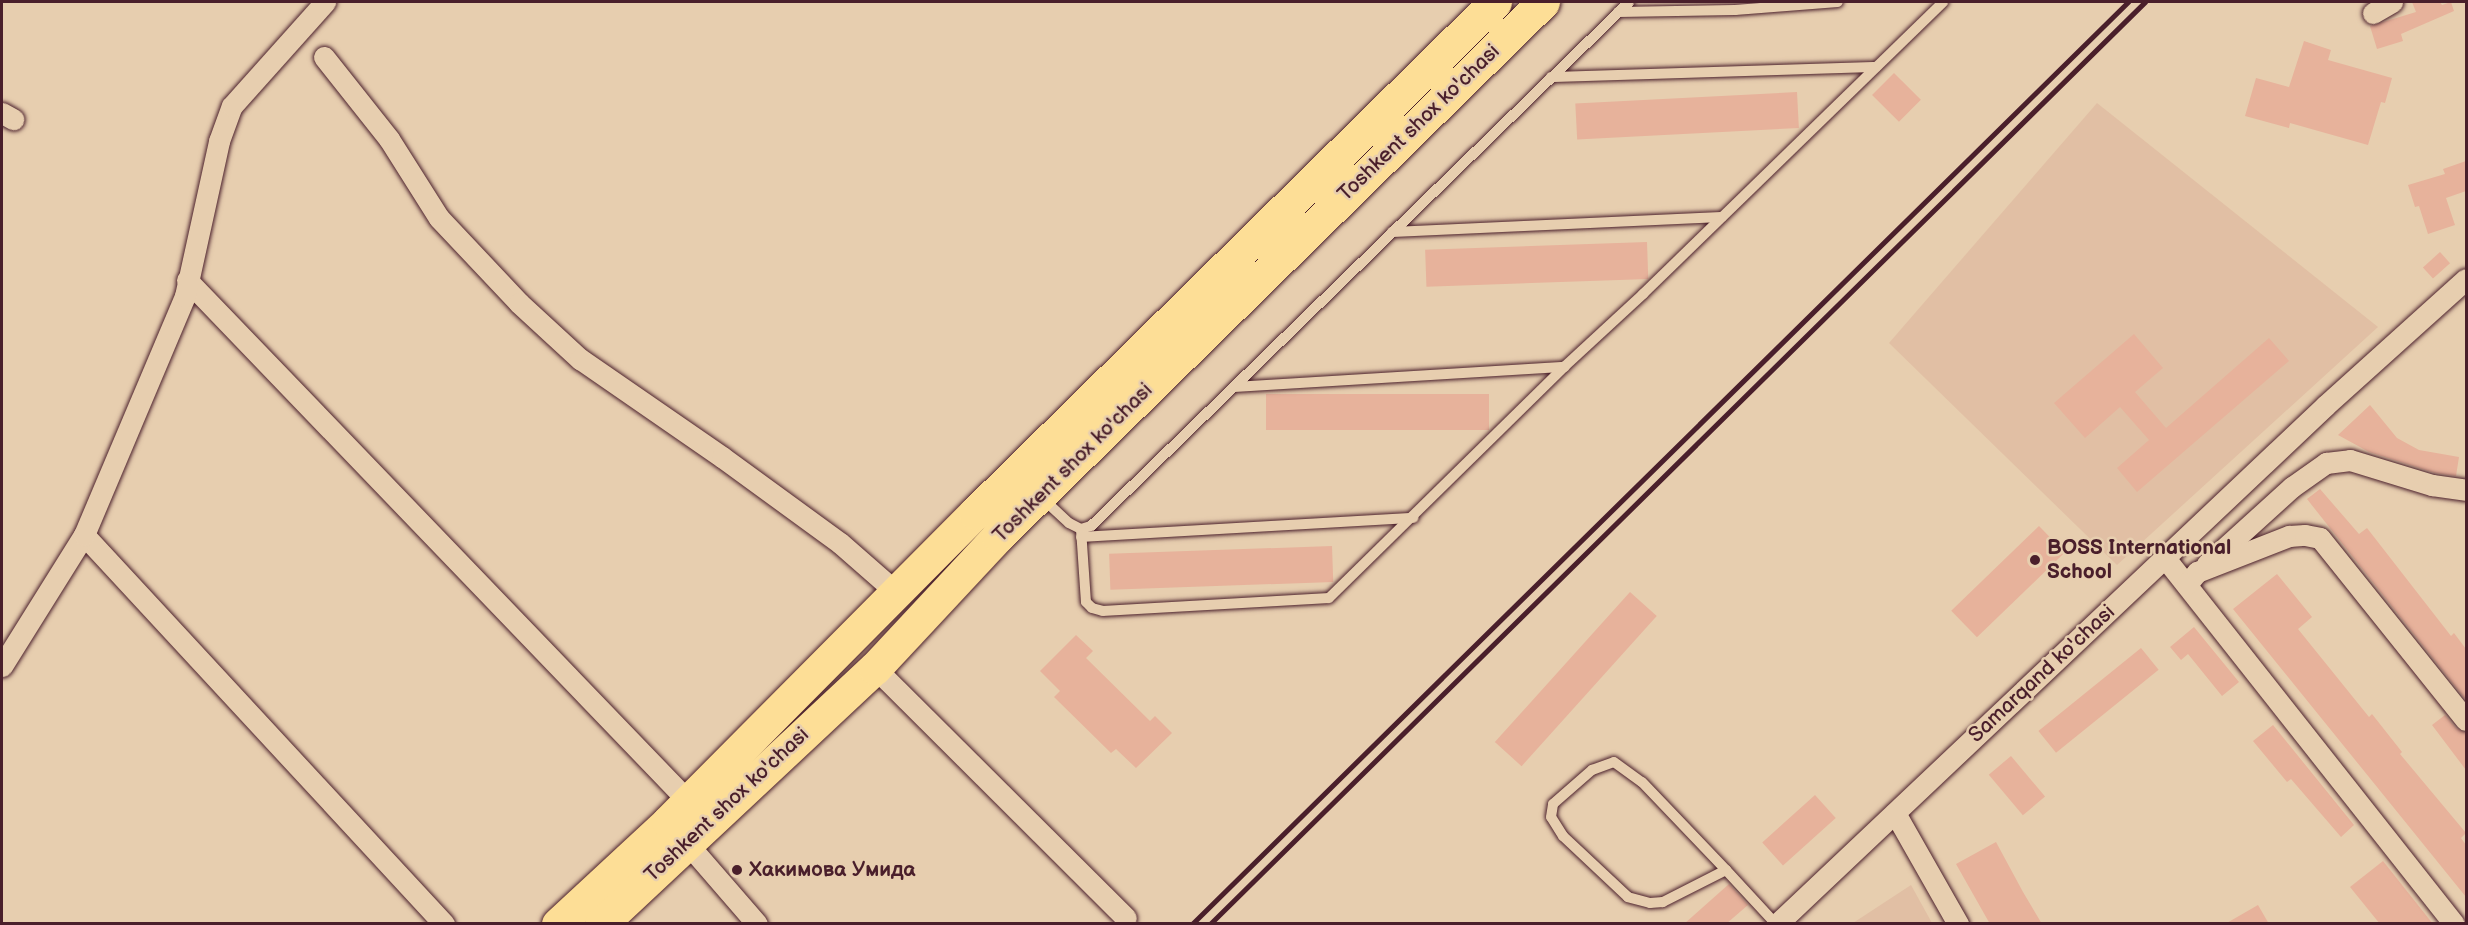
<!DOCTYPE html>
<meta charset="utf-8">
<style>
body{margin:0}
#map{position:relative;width:2468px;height:925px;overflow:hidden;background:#e7ceaf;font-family:"Balsamiq Sans",sans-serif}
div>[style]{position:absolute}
.built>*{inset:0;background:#e1bfa4}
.building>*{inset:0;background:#e7b29b;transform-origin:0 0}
.roads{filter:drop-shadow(0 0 2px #4a1f2b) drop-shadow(0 0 2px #4a1f2b)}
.service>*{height:10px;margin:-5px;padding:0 5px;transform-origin:5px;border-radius:5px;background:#e7ceaf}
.minor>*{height:21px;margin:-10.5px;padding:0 10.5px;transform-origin:10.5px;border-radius:10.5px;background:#e7ceaf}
.primary>*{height:33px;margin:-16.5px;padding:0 16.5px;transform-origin:16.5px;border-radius:16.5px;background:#fdde96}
.rail>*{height:4.5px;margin:-2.25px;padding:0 2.25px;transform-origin:2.25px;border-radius:2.25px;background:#4a1f2b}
.dots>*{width:16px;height:16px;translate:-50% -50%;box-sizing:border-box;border:3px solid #e7ceaf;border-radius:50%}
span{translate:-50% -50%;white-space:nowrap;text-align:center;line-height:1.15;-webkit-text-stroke:5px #e7ceaf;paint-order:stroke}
.street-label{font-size:21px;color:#4a1f2b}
.poi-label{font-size:21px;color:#4a1f2b;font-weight:700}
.left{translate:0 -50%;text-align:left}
.frame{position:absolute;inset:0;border:3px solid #4a1f2b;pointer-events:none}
</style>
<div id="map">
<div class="built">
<i style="clip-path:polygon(2097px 103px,2378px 327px,2117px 565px,1889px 343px)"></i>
<i style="clip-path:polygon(1911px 885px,1932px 923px,1853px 923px)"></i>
</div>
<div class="building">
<i style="clip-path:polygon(2412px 2px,2440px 2px,2442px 5px,2451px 2px,2454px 11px,2401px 34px,2403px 41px,2377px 49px,2370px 26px,2416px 12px)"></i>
<i style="clip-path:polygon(2304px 41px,2331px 50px,2328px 60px,2392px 78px,2385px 103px,2381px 102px,2368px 145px,2290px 123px,2289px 128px,2245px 116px,2256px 78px,2289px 87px)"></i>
<i style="left:1894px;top:73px;width:38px;height:31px;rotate:45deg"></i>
<i style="left:1797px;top:92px;width:36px;height:222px;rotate:87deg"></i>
<i style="clip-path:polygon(2466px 161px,2466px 191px,2446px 198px,2455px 225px,2428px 234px,2419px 206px,2415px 207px,2408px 185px,2445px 174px,2443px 169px)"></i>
<i style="left:1647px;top:242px;width:37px;height:222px;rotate:88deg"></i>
<i style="left:2440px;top:252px;width:15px;height:23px;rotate:48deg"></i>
<i style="clip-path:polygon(2134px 334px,2163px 368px,2135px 392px,2166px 428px,2269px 338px,2289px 361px,2137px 492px,2117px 468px,2149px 440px,2120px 407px,2085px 438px,2054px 403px)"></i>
<i style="left:1489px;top:394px;width:36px;height:223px;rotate:90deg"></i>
<i style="clip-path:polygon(2370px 405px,2397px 438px,2419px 450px,2459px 457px,2456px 476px,2435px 473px,2369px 452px,2338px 435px)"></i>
<i style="clip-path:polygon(2320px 489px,2359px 534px,2367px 528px,2451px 636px,2454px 633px,2466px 649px,2466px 700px,2307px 499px)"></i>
<i style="left:2039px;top:526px;width:37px;height:122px;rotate:46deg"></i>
<i style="left:1332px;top:546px;width:36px;height:223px;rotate:88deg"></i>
<i style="clip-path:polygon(2277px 574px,2312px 617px,2298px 629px,2369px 717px,2372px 714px,2402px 752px,2400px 754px,2466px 833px,2461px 838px,2466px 845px,2466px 897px,2233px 609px)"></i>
<i style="left:1630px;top:592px;width:36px;height:202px;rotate:42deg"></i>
<i style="clip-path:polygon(2194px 627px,2239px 682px,2222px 696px,2188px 654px,2181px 660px,2170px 647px)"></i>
<i style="clip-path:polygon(1076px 635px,1093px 651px,1086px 658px,1150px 721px,1155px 716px,1172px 733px,1136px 768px,1116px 749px,1111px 753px,1054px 697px,1060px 691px,1040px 671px)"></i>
<i style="left:2141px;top:648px;width:28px;height:132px;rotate:51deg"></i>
<i style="clip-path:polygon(2445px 715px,2456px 728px,2466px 733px,2466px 770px,2432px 725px)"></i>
<i style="clip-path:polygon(2273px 725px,2354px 825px,2341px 837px,2291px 779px,2287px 782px,2253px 741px)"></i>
<i style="left:2011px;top:756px;width:53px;height:29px;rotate:50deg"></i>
<i style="left:1815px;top:795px;width:31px;height:71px;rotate:48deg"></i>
<i style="clip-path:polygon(1996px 842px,2023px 892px,2042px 924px,1990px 924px,1956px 864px)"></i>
<i style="clip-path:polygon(2383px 861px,2414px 900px,2433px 924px,2380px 924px,2350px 887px)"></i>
<i style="clip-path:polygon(1729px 884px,1748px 905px,1726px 924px,1684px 924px)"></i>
<i style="clip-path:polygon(2258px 905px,2269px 924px,2225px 924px)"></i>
</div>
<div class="roads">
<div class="service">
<i style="left:1618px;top:12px;width:117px;rotate:-1deg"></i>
<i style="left:1735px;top:10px;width:103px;rotate:-4.4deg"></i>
<i style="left:1551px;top:77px;width:325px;rotate:-1.8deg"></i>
<i style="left:1392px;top:232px;width:330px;rotate:-2.6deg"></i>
<i style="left:1235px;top:387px;width:330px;rotate:-3.5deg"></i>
<i style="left:1041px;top:497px;width:38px;rotate:43deg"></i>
<i style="left:1069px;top:523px;width:13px;rotate:27deg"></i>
<i style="left:1081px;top:529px;width:10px;rotate:-17deg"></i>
<i style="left:1091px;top:526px;width:751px;rotate:-44.24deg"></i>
<i style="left:1081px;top:529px;width:73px;rotate:86.1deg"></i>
<i style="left:1086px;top:602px;width:8px;rotate:45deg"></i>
<i style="left:1092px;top:608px;width:11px;rotate:15deg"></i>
<i style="left:1103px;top:611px;width:226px;rotate:-3.3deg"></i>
<i style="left:1329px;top:598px;width:330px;rotate:-44.5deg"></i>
<i style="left:1564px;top:367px;width:108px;rotate:-42.7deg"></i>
<i style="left:1643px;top:294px;width:419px;rotate:-44.2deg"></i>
<i style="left:1081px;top:537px;width:333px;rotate:-3.3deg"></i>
<i style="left:1726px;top:870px;width:71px;rotate:153.1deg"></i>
<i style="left:1663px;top:902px;width:13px;rotate:176deg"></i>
<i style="left:1650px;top:903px;width:23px;rotate:-165deg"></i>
<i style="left:1628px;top:897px;width:89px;rotate:-136.8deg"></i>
<i style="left:1563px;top:836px;width:22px;rotate:-122deg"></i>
<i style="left:1551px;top:817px;width:13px;rotate:-81deg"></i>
<i style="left:1553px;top:804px;width:52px;rotate:-41.1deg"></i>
<i style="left:1592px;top:770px;width:23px;rotate:-20deg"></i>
<i style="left:1614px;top:762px;width:34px;rotate:36deg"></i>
<i style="left:1642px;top:782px;width:122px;rotate:46.3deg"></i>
<i style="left:1726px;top:870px;width:74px;rotate:47.2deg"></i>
</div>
<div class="minor">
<i style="left:2373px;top:13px;width:22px;rotate:-30deg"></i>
<i style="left:324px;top:57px;width:105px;rotate:51.6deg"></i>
<i style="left:389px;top:139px;width:93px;rotate:57.7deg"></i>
<i style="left:439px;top:218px;width:117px;rotate:46.7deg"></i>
<i style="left:519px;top:303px;width:83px;rotate:42.6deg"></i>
<i style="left:580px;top:359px;width:173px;rotate:34.6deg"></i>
<i style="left:722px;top:457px;width:146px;rotate:36.1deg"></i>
<i style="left:840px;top:543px;width:74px;rotate:41.2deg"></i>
<i style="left:2px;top:113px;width:13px;rotate:29deg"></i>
<i style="left:187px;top:280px;width:723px;rotate:46.12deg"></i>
<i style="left:84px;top:535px;width:530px;rotate:47.22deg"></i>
<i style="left:2165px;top:558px;width:466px;rotate:51.7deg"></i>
<i style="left:2207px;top:564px;width:115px;rotate:-42.2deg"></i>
<i style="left:2292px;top:487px;width:42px;rotate:-35.2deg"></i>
<i style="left:2326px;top:463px;width:24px;rotate:-7deg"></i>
<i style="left:2350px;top:460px;width:86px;rotate:17deg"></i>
<i style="left:2432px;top:485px;width:34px;rotate:8deg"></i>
<i style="left:2187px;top:584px;width:16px;rotate:-50deg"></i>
<i style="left:2197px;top:572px;width:99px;rotate:-21.4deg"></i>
<i style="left:2289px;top:536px;width:16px;rotate:-4deg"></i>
<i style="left:2305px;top:535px;width:15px;rotate:11deg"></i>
<i style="left:2320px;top:538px;width:233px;rotate:51.3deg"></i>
<i style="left:2px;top:666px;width:155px;rotate:-58deg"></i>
<i style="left:84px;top:535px;width:259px;rotate:-67.1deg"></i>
<i style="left:185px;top:296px;width:159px;rotate:-77.6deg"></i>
<i style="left:219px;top:141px;width:37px;rotate:-70deg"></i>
<i style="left:232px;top:106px;width:140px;rotate:-48.2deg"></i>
<i style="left:875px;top:668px;width:354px;rotate:44.9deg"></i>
<i style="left:1895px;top:813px;width:128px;rotate:60.4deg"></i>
<i style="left:686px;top:842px;width:108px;rotate:49.1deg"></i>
<i style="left:1777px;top:924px;width:755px;rotate:-43.39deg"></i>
<i style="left:2326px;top:405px;width:188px;rotate:-42deg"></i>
</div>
<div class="primary">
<i style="left:558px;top:924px;width:150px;rotate:-42.8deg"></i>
<i style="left:668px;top:822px;width:436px;rotate:-45.2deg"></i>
<i style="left:975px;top:513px;width:729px;rotate:-44.5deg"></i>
<i style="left:601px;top:924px;width:375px;rotate:-43.1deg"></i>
<i style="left:875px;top:668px;width:180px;rotate:-47deg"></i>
<i style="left:998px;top:536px;width:763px;rotate:-44.42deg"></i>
</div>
</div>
<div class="rail">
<i style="left:1192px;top:924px;width:1314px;rotate:-44.57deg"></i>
<i style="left:1210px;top:924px;width:1313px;rotate:-44.6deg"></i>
</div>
<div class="dots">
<i style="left:2035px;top:560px;background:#4a1f2b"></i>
<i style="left:737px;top:870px;background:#4a1f2b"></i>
</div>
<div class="street-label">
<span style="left:1419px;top:123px;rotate:-44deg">Toshkent shox ko'chasi</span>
<span style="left:1073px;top:463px;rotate:-45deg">Toshkent shox ko'chasi</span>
<span style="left:2042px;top:674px;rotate:-43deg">Samarqand ko'chasi</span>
<span style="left:727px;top:805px;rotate:-43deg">Toshkent shox ko'chasi</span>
</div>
<div class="poi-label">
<span class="left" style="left:2047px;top:560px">BOSS International<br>School</span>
<span class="left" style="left:749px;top:870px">Хакимова Умида</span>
</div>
<div class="frame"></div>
</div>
